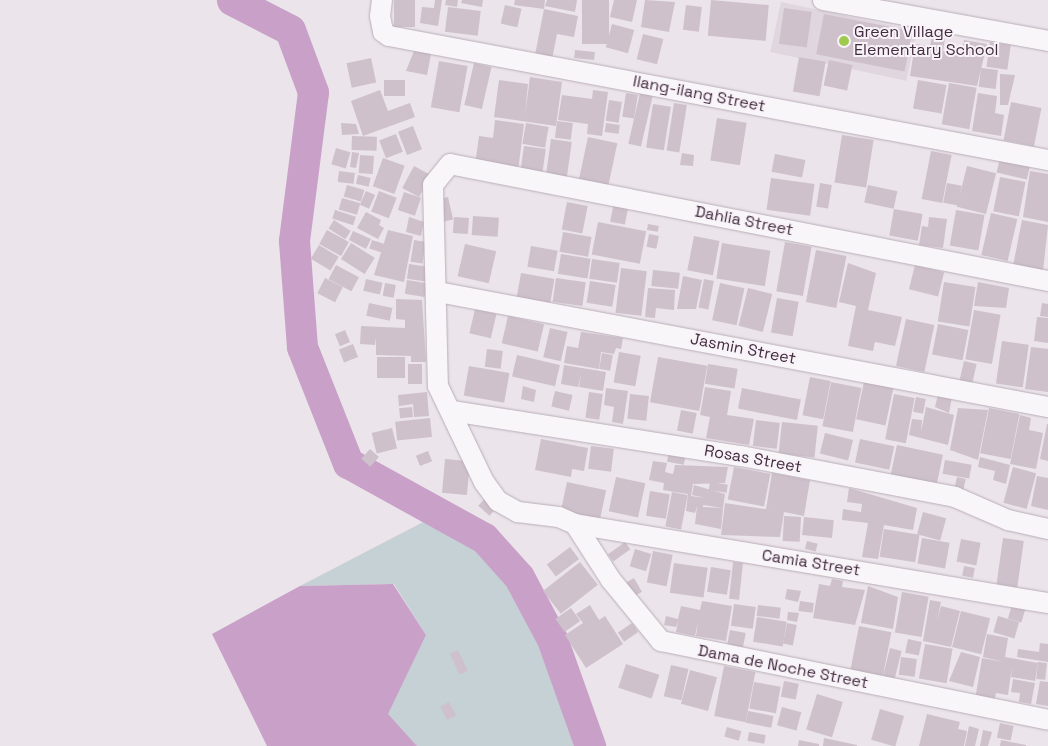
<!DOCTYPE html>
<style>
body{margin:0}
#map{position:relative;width:1048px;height:746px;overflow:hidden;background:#ebe4ea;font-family:"Space Grotesk",sans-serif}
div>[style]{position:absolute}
.built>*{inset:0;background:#e0d6df;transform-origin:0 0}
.green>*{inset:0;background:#c5d1d5}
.water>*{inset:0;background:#c9a0c8}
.river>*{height:31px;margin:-15.5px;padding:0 15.5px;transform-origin:15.5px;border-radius:15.5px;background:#c9a0c8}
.building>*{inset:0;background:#cec1cc;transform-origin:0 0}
.roads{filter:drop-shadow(0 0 1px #b9adb7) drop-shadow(0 0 1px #b9adb7)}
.street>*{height:20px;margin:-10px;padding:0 10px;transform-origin:10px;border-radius:10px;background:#f9f6f9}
.dots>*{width:14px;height:14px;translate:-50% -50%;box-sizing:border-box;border:2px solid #f8f3f8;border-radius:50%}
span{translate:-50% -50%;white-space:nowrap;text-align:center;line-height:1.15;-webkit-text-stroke:4px #f8f3f8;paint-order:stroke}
.poi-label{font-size:16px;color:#432c40}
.left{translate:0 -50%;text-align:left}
.street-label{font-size:16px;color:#432c40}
</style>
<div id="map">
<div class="built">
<i style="left:781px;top:2px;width:139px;height:51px;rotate:12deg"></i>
</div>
<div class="green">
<i style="clip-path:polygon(429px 519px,486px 557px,552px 639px,590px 746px,417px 746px,387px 714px,426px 635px,394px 584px,300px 586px)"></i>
</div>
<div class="water">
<i style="clip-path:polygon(393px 584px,426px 635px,388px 714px,417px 746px,267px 746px,212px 634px,300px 586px)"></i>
</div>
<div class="river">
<i style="left:232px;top:0;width:65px;rotate:27.3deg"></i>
<i style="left:290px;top:30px;width:66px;rotate:69.6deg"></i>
<i style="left:313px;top:92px;width:150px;rotate:97.3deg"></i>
<i style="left:294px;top:241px;width:106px;rotate:85.7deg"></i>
<i style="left:302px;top:347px;width:125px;rotate:68.4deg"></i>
<i style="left:348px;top:463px;width:155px;rotate:28.9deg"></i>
<i style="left:484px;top:538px;width:52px;rotate:48.1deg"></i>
<i style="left:519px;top:577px;width:70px;rotate:62deg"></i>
<i style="left:552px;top:639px;width:114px;rotate:70.4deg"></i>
</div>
<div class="building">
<i style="left:394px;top:0;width:21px;height:27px"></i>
<i style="clip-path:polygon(435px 0,442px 0,438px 26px,420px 23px,422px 7px,434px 8px)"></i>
<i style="clip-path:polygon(446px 0,458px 0,457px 7px,445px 5px)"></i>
<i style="clip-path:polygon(462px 0,483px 0,482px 7px,461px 3px)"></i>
<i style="clip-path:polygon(515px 0,545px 0,544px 9px,514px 5px)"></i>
<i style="clip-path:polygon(547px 0,577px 0,575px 12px,545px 6px)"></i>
<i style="left:582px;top:0;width:27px;height:44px"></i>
<i style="clip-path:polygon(614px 0,637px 0,632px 22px,610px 17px)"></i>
<i style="clip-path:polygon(645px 0,675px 2px,669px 32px,641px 27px)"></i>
<i style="left:711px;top:0;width:58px;height:36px;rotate:5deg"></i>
<i style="left:505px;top:5px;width:17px;height:19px;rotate:13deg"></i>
<i style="left:686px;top:5px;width:16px;height:25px;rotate:7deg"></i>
<i style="left:448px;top:7px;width:33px;height:25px;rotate:7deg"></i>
<i style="left:784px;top:8px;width:28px;height:36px;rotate:8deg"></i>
<i style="clip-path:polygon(544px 9px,578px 16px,574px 37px,557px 34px,552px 59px,535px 55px)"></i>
<i style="left:824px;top:14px;width:90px;height:41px;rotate:11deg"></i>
<i style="left:612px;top:24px;width:23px;height:24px;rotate:15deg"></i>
<i style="left:643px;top:34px;width:21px;height:26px;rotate:14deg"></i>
<i style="clip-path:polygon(932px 36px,945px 38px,943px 51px,962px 54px,964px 40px,987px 44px,977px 86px,910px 76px,915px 44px,930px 46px)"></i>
<i style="left:990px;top:42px;width:21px;height:25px;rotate:8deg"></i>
<i style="clip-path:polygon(416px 46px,432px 49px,427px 75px,406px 71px)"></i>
<i style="left:575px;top:50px;width:20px;height:8px;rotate:6deg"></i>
<i style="left:799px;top:57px;width:27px;height:35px;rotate:10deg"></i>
<i style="left:371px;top:58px;width:25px;height:25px;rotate:78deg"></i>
<i style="left:829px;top:60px;width:24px;height:26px;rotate:12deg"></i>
<i style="left:439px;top:61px;width:29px;height:47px;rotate:10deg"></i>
<i style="left:474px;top:63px;width:18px;height:43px;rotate:13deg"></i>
<i style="left:981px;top:68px;width:17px;height:19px;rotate:7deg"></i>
<i style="clip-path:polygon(1000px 74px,1015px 75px,1008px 105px,1000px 105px)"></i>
<i style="clip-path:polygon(530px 77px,562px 82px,556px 126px,494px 117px,499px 80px,528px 84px,525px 116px)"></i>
<i style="left:405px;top:80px;width:16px;height:21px;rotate:90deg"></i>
<i style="left:918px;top:80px;width:29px;height:29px;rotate:10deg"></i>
<i style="left:949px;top:83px;width:28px;height:42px;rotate:10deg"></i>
<i style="clip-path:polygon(380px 90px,388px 111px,410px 103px,415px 117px,363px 136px,351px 101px)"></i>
<i style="clip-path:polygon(593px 90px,608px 92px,602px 136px,587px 134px,588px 124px,558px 120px,562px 95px,592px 99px)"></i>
<i style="left:626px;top:93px;width:12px;height:24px;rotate:9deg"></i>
<i style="left:640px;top:93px;width:13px;height:52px;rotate:13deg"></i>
<i style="clip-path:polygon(978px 93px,997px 96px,995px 113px,1004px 115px,1001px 136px,972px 131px)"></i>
<i style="left:609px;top:100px;width:13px;height:21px;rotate:9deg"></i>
<i style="left:1011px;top:102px;width:31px;height:39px;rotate:11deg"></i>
<i style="left:674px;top:103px;width:13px;height:48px;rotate:9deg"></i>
<i style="left:653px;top:104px;width:18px;height:44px;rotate:9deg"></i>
<i style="left:717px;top:118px;width:30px;height:43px;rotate:9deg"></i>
<i style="clip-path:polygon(495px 120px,524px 124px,518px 171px,475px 165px,479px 136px,493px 138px)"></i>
<i style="left:557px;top:121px;width:16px;height:17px;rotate:7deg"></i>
<i style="clip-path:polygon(341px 123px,356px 124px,359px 134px,342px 135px)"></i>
<i style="left:526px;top:123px;width:23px;height:21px;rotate:10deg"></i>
<i style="left:606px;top:123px;width:14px;height:9px;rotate:8deg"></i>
<i style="left:413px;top:126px;width:25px;height:16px;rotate:69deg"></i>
<i style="left:396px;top:134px;width:19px;height:18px;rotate:69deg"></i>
<i style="left:842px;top:135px;width:32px;height:48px;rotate:9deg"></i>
<i style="left:352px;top:136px;width:25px;height:14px;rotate:2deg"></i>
<i style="left:588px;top:137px;width:30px;height:43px;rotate:12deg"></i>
<i style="left:551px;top:139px;width:21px;height:37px;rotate:8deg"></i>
<i style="left:524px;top:146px;width:22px;height:26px;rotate:8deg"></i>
<i style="left:336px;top:148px;width:15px;height:17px;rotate:16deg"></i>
<i style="left:931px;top:151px;width:21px;height:49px;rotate:11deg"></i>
<i style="clip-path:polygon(352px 152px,359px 153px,356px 168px,350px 167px)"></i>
<i style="clip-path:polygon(682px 153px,694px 155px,693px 166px,680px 165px)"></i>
<i style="left:775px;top:154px;width:31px;height:18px;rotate:11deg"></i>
<i style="left:360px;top:155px;width:14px;height:18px;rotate:4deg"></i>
<i style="left:383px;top:158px;width:23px;height:30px;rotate:20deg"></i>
<i style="left:1000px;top:158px;width:31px;height:15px;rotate:13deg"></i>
<i style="left:414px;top:166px;width:19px;height:25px;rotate:28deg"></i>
<i style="left:967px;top:166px;width:30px;height:42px;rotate:14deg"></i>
<i style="left:339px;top:171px;width:16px;height:11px;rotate:7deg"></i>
<i style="clip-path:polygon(1030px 171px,1048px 174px,1048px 222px,1023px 217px)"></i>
<i style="left:358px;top:175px;width:13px;height:9px;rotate:13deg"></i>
<i style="left:1000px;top:177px;width:26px;height:35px;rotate:11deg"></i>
<i style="left:771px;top:178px;width:44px;height:32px;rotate:8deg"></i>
<i style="left:820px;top:183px;width:12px;height:24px;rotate:9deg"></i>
<i style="left:947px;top:183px;width:15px;height:20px;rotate:11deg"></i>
<i style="left:347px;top:185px;width:18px;height:12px;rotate:16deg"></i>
<i style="left:868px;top:185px;width:30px;height:18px;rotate:12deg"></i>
<i style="left:366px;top:191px;width:10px;height:15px;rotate:24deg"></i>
<i style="left:379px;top:191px;width:19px;height:22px;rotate:21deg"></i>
<i style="left:404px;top:192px;width:18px;height:19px;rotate:19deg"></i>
<i style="left:448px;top:197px;width:23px;height:15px;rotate:77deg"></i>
<i style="left:342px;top:198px;width:19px;height:12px;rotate:16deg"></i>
<i style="left:567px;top:202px;width:21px;height:28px;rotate:11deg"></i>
<i style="left:614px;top:202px;width:15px;height:20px;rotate:11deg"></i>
<i style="left:894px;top:209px;width:29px;height:27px;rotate:10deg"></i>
<i style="left:335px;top:210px;width:22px;height:9px;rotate:18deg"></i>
<i style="left:956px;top:210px;width:29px;height:36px;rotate:10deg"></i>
<i style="clip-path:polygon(366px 212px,381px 220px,379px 225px,384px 228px,378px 239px,357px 228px)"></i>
<i style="left:991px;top:213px;width:27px;height:43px;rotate:13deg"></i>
<i style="left:473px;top:216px;width:26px;height:19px;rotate:4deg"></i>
<i style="clip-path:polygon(409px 217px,424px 222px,421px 236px,406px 232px)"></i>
<i style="left:454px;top:217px;width:15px;height:16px;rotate:4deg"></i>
<i style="clip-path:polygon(929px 217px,947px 219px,943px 248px,919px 245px,922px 226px,928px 227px)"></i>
<i style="left:334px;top:220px;width:20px;height:10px;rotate:33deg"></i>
<i style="clip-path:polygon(1022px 220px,1048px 225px,1043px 271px,1013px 266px)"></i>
<i style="left:598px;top:222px;width:49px;height:33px;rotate:11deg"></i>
<i style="left:648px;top:224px;width:11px;height:6px;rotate:10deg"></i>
<i style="left:327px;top:230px;width:25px;height:16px;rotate:29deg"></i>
<i style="clip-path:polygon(388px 230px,413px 236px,404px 282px,374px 275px)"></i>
<i style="clip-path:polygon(353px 231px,371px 239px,366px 249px,349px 240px)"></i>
<i style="left:563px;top:232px;width:29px;height:20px;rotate:10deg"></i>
<i style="left:649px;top:234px;width:10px;height:13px;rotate:11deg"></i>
<i style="left:694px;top:236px;width:26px;height:35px;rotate:11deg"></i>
<i style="left:372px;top:240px;width:13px;height:9px;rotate:18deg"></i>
<i style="left:414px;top:240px;width:12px;height:22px;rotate:9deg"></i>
<i style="left:785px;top:242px;width:27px;height:50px;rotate:10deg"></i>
<i style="left:351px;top:243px;width:28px;height:19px;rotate:32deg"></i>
<i style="left:722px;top:243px;width:49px;height:36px;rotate:9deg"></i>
<i style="left:465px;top:244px;width:32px;height:33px;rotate:13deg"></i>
<i style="left:319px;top:245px;width:23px;height:16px;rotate:31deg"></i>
<i style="left:531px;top:246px;width:27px;height:21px;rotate:10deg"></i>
<i style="left:816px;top:250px;width:31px;height:53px;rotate:11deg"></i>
<i style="left:561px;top:254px;width:30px;height:20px;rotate:9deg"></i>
<i style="left:592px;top:259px;width:28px;height:20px;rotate:8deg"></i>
<i style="clip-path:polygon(848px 263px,876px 273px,868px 310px,902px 317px,895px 346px,875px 342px,873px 351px,848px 346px,856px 306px,839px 302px)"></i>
<i style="left:409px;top:264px;width:21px;height:15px;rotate:8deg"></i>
<i style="left:336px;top:265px;width:26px;height:16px;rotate:28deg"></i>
<i style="left:915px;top:265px;width:30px;height:25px;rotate:14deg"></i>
<i style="left:621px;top:268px;width:26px;height:45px;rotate:7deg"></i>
<i style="left:653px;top:270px;width:27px;height:16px;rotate:6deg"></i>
<i style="left:521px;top:273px;width:34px;height:24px;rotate:10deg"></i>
<i style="clip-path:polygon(683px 276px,702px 280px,696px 309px,677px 309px)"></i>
<i style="left:325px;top:278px;width:20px;height:17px;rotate:27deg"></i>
<i style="left:556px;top:278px;width:30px;height:24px;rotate:8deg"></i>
<i style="left:366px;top:279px;width:17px;height:12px;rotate:13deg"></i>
<i style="left:704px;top:279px;width:10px;height:29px;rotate:11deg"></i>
<i style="left:407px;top:280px;width:20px;height:14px;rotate:9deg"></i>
<i style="left:590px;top:281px;width:26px;height:22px;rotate:9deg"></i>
<i style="left:944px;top:282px;width:32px;height:40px;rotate:9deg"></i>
<i style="clip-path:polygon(978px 282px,1009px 288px,1006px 308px,974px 306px)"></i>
<i style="left:385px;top:283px;width:11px;height:13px;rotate:10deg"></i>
<i style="left:720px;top:283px;width:25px;height:38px;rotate:12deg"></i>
<i style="clip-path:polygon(648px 288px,675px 290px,674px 310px,656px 308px,655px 318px,645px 317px)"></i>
<i style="left:748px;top:288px;width:25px;height:39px;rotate:14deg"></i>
<i style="left:777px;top:298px;width:22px;height:35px;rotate:10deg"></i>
<i style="clip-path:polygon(396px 299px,422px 300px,426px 362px,411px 362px,411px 356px,376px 355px,376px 337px,375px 345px,360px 344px,361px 326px,405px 328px,405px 320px,396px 319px)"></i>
<i style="left:369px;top:303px;width:24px;height:13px;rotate:12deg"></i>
<i style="clip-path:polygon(1042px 303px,1048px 304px,1048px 317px,1040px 316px)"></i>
<i style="left:475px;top:309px;width:22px;height:25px;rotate:13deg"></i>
<i style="left:974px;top:310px;width:27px;height:50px;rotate:10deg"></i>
<i style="left:508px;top:316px;width:37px;height:28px;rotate:13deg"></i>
<i style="clip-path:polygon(1037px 317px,1048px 318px,1048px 343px,1034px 341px)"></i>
<i style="left:906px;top:319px;width:29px;height:48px;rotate:12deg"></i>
<i style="left:938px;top:324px;width:31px;height:31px;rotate:11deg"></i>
<i style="left:550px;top:328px;width:18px;height:30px;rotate:13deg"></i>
<i style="left:345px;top:330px;width:13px;height:11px;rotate:67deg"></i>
<i style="clip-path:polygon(581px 332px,623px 338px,621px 349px,616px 348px,614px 354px,601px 352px,599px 369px,564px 363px,567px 346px,578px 348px)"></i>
<i style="left:1002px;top:341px;width:27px;height:43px;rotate:8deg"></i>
<i style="left:353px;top:344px;width:14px;height:15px;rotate:69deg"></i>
<i style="clip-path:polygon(1031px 347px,1048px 349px,1048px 392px,1025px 389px)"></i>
<i style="left:487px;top:349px;width:16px;height:18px;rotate:7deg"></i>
<i style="left:619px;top:352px;width:22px;height:31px;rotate:10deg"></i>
<i style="left:602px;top:353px;width:11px;height:16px;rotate:10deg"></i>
<i style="left:517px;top:355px;width:44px;height:22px;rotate:13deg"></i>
<i style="left:377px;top:357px;width:28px;height:21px"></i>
<i style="left:658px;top:357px;width:50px;height:46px;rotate:10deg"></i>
<i style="left:964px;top:361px;width:13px;height:20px;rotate:13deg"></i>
<i style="left:408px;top:364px;width:14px;height:20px"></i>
<i style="left:708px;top:364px;width:30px;height:20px;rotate:9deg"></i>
<i style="clip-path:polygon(564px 365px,606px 372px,603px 391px,579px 387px,581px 375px,578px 387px,561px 384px)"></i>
<i style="left:469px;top:366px;width:41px;height:30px;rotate:10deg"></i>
<i style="left:810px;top:377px;width:21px;height:39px;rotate:11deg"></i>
<i style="left:831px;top:382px;width:31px;height:45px;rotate:11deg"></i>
<i style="left:864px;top:382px;width:30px;height:38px;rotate:12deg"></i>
<i style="clip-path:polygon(523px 386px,536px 390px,534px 402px,521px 399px)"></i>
<i style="clip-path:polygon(705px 387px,731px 391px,727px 415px,754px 419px,749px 445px,706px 438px,710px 417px,700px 415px)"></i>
<i style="clip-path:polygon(606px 388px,628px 391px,623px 424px,612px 422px,614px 407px,604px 405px)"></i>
<i style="left:742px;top:388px;width:60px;height:21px;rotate:11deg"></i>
<i style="left:555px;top:391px;width:18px;height:16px;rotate:13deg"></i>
<i style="clip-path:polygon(427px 392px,429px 416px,414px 417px,413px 404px,399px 406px,398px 395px)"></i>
<i style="left:589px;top:392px;width:14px;height:26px;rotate:8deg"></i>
<i style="left:630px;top:394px;width:19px;height:25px;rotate:6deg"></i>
<i style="left:894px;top:394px;width:21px;height:46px;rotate:11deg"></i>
<i style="clip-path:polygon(938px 394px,952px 397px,949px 413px,935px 407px)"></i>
<i style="left:916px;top:397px;width:10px;height:15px;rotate:11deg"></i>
<i style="left:412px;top:407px;width:10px;height:13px;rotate:84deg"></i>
<i style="clip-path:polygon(926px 407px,954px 415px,948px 445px,909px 435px,912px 419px,922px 420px,921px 432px)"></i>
<i style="clip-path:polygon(958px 408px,988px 410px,978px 460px,950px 450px)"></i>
<i style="left:989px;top:408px;width:31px;height:46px;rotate:11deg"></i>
<i style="left:681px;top:410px;width:16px;height:21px;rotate:11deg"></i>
<i style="clip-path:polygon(1020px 415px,1031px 418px,1029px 430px,1043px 433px,1036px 469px,1010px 464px)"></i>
<i style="left:430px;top:418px;width:19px;height:35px;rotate:84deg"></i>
<i style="left:756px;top:420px;width:24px;height:26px;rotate:7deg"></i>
<i style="left:782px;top:422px;width:36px;height:32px;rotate:6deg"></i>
<i style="clip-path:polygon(1047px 424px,1048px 424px,1048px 461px,1040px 459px)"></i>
<i style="left:392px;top:428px;width:21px;height:21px;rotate:76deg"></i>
<i style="left:825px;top:433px;width:29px;height:21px;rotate:14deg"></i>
<i style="clip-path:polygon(541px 439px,588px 448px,584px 471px,572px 469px,571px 477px,535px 470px)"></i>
<i style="left:860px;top:439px;width:35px;height:24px;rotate:12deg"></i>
<i style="left:897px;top:445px;width:47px;height:30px;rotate:12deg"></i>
<i style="left:591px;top:446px;width:23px;height:23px;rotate:7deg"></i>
<i style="left:370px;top:449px;width:12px;height:13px;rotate:42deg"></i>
<i style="left:428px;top:451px;width:11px;height:13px;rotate:68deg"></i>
<i style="left:669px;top:451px;width:17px;height:11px;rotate:10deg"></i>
<i style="clip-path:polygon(980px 457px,1010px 465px,1006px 484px,993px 480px,995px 471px,978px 467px)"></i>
<i style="left:445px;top:459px;width:25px;height:34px;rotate:5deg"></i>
<i style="left:945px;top:460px;width:27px;height:14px;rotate:10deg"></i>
<i style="clip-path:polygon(653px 461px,667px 463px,665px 472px,673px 474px,675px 465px,728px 467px,725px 483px,693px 484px,691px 496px,705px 498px,692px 495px,694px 485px,725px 494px,723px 508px,703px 505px,703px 507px,723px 508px,721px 529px,695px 524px,697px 506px,695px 513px,686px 511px,688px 494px,663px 490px,664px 483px,649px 480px)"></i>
<i style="left:734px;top:467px;width:37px;height:33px;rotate:11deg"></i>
<i style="left:1013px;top:467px;width:24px;height:37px;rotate:15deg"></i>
<i style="clip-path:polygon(772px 473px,810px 480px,804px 516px,784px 512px,780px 537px,721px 535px,725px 503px,778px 511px,766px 509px)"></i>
<i style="clip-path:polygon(1037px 476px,1048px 478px,1048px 510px,1031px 506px)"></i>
<i style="left:616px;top:477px;width:30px;height:35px;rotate:12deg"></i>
<i style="left:957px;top:477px;width:9px;height:16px;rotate:13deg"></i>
<i style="left:567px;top:482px;width:40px;height:33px;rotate:12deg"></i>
<i style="left:710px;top:482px;width:18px;height:8px;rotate:9deg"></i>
<i style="clip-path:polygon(849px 488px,917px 508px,913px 530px,884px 525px,878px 559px,862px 557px,868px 523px,842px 520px,843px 509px,861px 512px,862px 504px,847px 502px)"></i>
<i style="left:650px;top:491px;width:20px;height:25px;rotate:9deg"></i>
<i style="left:672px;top:492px;width:16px;height:35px;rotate:11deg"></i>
<i style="left:487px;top:496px;width:15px;height:13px;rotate:42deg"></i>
<i style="left:923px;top:512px;width:24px;height:23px;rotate:15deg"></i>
<i style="left:784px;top:516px;width:17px;height:25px;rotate:3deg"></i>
<i style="left:804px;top:517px;width:30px;height:18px;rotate:6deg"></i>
<i style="left:884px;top:529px;width:36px;height:28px;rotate:9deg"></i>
<i style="left:922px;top:538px;width:28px;height:26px;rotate:10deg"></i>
<i style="left:1003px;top:538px;width:21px;height:47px;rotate:8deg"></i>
<i style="left:961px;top:539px;width:20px;height:23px;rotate:11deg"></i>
<i style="left:807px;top:541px;width:11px;height:8px;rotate:15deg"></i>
<i style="left:625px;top:542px;width:9px;height:21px;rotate:54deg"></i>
<i style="left:570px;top:547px;width:15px;height:29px;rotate:53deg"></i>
<i style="left:635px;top:549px;width:17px;height:18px;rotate:17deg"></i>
<i style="left:653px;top:551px;width:20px;height:32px;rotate:11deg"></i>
<i style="left:580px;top:562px;width:29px;height:47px;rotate:52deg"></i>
<i style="left:733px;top:562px;width:10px;height:37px;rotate:6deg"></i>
<i style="left:674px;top:563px;width:34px;height:30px;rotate:8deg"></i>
<i style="left:964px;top:566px;width:11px;height:10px;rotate:10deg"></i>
<i style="left:711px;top:567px;width:20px;height:25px;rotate:9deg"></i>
<i style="left:634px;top:578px;width:16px;height:9px;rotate:60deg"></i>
<i style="clip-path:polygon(832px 579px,843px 581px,842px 587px,865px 590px,855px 625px,813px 618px,819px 584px,830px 586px)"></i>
<i style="clip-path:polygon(868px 586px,898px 597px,893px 629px,861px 623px)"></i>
<i style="clip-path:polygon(787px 589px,801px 591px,798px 602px,785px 599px)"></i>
<i style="left:902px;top:592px;width:27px;height:41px;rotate:10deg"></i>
<i style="clip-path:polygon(930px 600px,941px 602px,937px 621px,941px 606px,960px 611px,951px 647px,923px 641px)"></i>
<i style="clip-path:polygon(702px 601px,732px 606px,726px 641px,696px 636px,698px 622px,695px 636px,676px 632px,678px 621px,676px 627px,664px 625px,666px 616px,678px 619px,681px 606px,700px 610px)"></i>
<i style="left:800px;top:601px;width:14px;height:10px;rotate:8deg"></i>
<i style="left:734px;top:604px;width:22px;height:22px;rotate:8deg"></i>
<i style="clip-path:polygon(590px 605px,599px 620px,605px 616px,623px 644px,586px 668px,565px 635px,583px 623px,576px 614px)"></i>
<i style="left:758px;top:605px;width:23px;height:11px;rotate:7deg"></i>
<i style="left:1012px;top:605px;width:14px;height:14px;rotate:17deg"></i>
<i style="left:571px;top:608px;width:16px;height:19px;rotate:55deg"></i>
<i style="left:961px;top:611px;width:30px;height:37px;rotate:14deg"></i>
<i style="clip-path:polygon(788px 612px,799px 613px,797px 622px,787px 620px)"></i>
<i style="left:998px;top:616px;width:22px;height:17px;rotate:16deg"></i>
<i style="left:757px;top:617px;width:30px;height:25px;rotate:9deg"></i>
<i style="left:632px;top:623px;width:11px;height:17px;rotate:56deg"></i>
<i style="left:787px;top:623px;width:10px;height:21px;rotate:11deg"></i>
<i style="left:859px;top:626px;width:33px;height:45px;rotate:11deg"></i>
<i style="left:730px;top:630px;width:16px;height:16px;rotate:11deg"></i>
<i style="clip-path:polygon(987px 634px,1008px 638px,1005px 657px,1038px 663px,1035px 681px,1011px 677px,1012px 666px,1008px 695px,996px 693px,994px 703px,975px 700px,982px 658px,1004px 662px,983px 657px)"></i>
<i style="left:908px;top:639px;width:14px;height:14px;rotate:12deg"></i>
<i style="clip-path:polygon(1040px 643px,1048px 644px,1048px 662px,1017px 657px,1018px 649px,1039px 652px)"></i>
<i style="left:925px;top:644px;width:28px;height:35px;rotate:10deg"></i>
<i style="left:890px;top:648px;width:12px;height:29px;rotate:14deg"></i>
<i style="left:458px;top:650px;width:23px;height:9px;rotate:65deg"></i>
<i style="clip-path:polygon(961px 652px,980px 657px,973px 687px,949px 681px)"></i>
<i style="left:901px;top:657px;width:16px;height:18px;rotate:7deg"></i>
<i style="left:1038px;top:662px;width:9px;height:17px;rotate:6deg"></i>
<i style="left:626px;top:664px;width:35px;height:25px;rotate:18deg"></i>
<i style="left:671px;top:665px;width:18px;height:32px;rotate:13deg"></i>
<i style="left:724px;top:666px;width:32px;height:51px;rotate:11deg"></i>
<i style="left:690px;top:670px;width:28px;height:35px;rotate:15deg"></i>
<i style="clip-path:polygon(1013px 679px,1035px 683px,1031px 704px,1019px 702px,1020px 693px,1011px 692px)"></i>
<i style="left:784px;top:681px;width:15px;height:16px;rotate:11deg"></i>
<i style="clip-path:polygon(1040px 681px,1048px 682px,1048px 706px,1036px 704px)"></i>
<i style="left:754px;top:682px;width:27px;height:27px;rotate:10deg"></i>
<i style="left:817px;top:694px;width:27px;height:37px;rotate:17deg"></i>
<i style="left:449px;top:702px;width:15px;height:10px;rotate:62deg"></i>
<i style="left:782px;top:707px;width:20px;height:19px;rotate:15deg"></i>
<i style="left:880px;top:709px;width:25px;height:32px;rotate:16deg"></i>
<i style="left:748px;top:711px;width:26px;height:12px;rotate:11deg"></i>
<i style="clip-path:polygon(927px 714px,960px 722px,958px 729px,967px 731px,964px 746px,919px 746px)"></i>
<i style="left:1000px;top:723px;width:14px;height:15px;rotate:12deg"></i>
<i style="clip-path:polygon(969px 726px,979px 729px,975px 746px,965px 746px)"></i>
<i style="left:727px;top:727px;width:15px;height:10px;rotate:16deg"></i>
<i style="clip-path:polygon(983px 730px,992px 732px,988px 746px,980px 746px)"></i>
<i style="left:749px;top:732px;width:17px;height:9px;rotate:10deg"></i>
<i style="clip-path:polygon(824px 738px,857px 745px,857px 746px,823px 746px)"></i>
<i style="clip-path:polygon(799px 740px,819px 744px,819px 746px,798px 746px)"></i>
<i style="clip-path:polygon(1001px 740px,1026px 745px,1026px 746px,1000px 746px)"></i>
</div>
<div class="roads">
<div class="street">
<i style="left:382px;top:0;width:16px;rotate:97deg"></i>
<i style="left:380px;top:16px;width:16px;rotate:79deg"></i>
<i style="left:383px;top:32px;width:7px;rotate:34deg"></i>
<i style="left:389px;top:36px;width:671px;rotate:10.66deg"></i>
<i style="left:823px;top:0;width:229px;rotate:10.3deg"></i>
<i style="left:1048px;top:281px;width:609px;rotate:-168.93deg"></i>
<i style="left:450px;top:164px;width:27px;rotate:129deg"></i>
<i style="left:433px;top:185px;width:201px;rotate:88.6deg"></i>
<i style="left:438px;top:386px;width:106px;rotate:64.4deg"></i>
<i style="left:484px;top:482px;width:24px;rotate:54deg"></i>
<i style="left:498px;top:501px;width:23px;rotate:29deg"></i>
<i style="left:518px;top:512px;width:41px;rotate:7deg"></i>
<i style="left:559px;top:517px;width:17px;rotate:24deg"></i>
<i style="left:575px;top:524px;width:480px;rotate:9.5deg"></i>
<i style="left:438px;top:292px;width:621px;rotate:10.68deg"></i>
<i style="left:452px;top:411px;width:292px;rotate:8.9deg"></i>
<i style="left:741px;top:456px;width:218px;rotate:10.8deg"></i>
<i style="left:955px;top:497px;width:58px;rotate:23.5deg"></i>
<i style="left:1008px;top:520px;width:41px;rotate:12.7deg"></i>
<i style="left:575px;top:524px;width:67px;rotate:57.3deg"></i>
<i style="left:611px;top:580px;width:79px;rotate:50.7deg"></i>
<i style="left:661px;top:641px;width:395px;rotate:11.5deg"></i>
</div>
</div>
<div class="dots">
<i style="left:844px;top:41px;background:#9eca4e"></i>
</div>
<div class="poi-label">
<span class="left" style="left:854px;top:41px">Green Village<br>Elementary School</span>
</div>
<div class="street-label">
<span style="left:699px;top:94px;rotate:11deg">Ilang-ilang Street</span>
<span style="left:744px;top:221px;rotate:11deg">Dahlia Street</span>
<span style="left:743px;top:349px;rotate:11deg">Jasmin Street</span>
<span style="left:753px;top:459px;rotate:10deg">Rosas Street</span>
<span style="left:811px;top:563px;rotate:9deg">Camia Street</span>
<span style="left:783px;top:667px;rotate:11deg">Dama de Noche Street</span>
</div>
</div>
